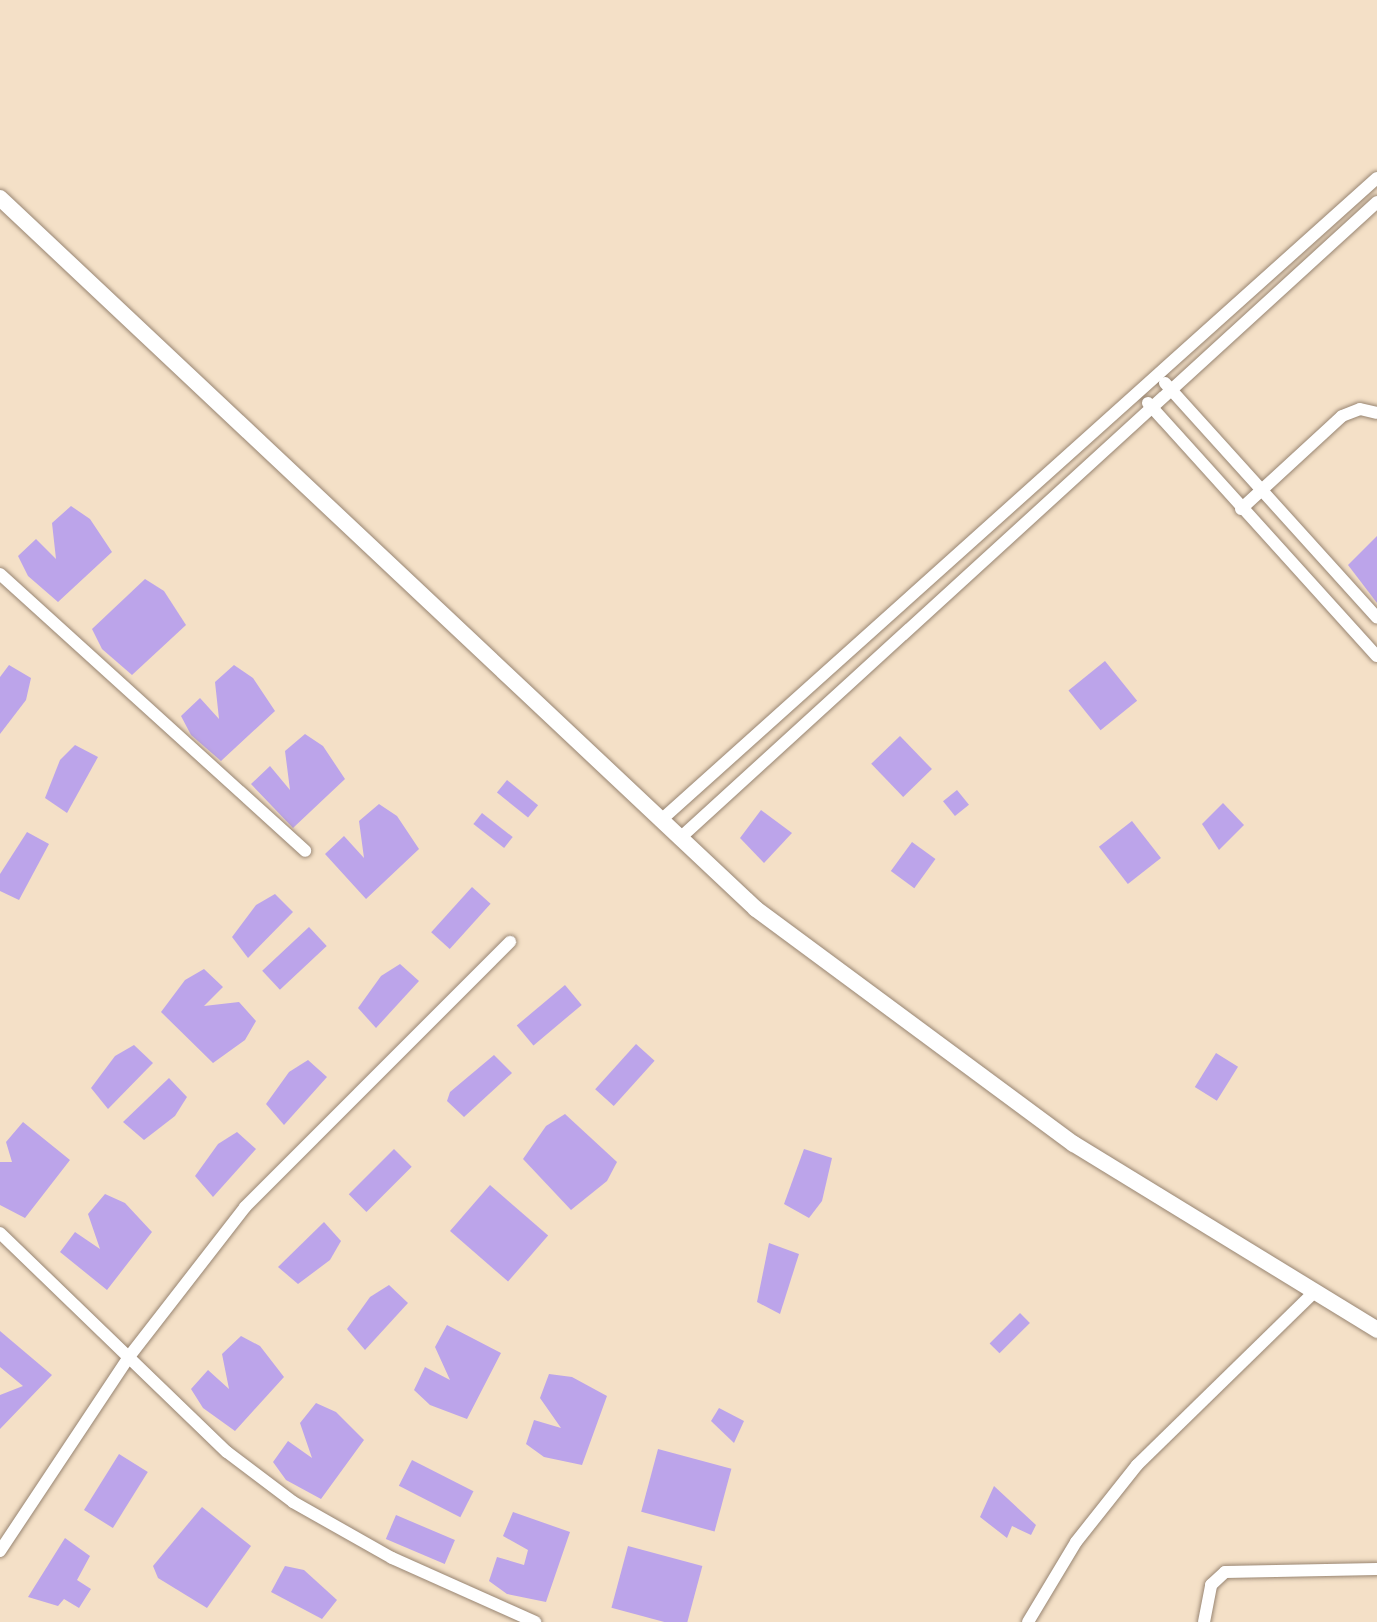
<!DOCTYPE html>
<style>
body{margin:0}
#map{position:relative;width:1377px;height:1622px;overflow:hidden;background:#f4e0c7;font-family:"Indie Flower",sans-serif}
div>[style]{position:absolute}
.building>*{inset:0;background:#bca4ea;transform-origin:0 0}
.roads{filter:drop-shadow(0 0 2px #988572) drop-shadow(0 0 2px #988572)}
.minor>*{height:12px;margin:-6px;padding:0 6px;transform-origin:6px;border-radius:6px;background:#fff}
.tertiary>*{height:16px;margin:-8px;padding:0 8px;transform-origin:8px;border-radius:8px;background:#fff}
span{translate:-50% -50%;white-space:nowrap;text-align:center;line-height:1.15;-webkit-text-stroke:6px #f6f6f2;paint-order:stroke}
</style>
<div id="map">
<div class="building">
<i style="clip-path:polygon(71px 506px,90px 519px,112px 552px,58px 602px,28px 576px,18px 556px,36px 539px,56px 559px,52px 523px)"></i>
<i style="clip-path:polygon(1377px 536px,1377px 603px,1348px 565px)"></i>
<i style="clip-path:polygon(145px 579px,164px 591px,186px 625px,132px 675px,102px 649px,92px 629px)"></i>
<i style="left:1105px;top:661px;width:51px;height:47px;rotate:51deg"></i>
<i style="clip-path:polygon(9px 665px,31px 678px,26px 700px,0 734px,0 677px)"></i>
<i style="clip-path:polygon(234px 665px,253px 678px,275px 711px,221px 761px,191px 735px,181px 716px,200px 698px,219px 719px,215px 682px)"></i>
<i style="clip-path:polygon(305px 734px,323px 746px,345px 779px,293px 828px,251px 784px,270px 766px,290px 790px,285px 751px)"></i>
<i style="left:900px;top:736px;width:46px;height:40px;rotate:46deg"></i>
<i style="clip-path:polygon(75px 745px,98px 757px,67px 813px,45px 798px,60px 760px)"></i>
<i style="left:507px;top:780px;width:40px;height:16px;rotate:39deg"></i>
<i style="left:957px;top:790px;width:19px;height:18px;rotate:51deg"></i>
<i style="clip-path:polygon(1223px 803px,1244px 825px,1219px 850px,1202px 824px)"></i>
<i style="clip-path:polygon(379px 804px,397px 816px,419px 849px,366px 899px,325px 854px,344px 836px,364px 858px,359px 821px)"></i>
<i style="clip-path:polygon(761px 810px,792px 833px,764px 863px,740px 838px)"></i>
<i style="left:482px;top:813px;width:39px;height:14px;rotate:38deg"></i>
<i style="left:1132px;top:821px;width:47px;height:42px;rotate:52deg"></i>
<i style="clip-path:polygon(27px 832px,49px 844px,19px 900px,0 891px,0 874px)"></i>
<i style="left:912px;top:842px;width:29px;height:36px;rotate:36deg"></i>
<i style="left:472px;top:887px;width:25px;height:61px;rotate:42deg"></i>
<i style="clip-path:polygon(275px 894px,293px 912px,248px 958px,232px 937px,256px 905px)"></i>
<i style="left:309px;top:927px;width:26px;height:64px;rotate:47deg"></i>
<i style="clip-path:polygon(400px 964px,419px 981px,376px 1028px,358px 1008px,381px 976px)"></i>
<i style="clip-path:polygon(204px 969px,223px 987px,204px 1006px,239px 1002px,256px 1021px,245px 1040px,213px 1063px,161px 1012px,185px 980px)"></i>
<i style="left:565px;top:985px;width:26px;height:63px;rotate:50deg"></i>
<i style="left:636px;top:1044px;width:25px;height:61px;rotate:42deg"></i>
<i style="clip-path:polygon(134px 1045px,153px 1063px,108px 1109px,91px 1088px,115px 1056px)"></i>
<i style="left:1216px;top:1053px;width:26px;height:40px;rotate:32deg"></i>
<i style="clip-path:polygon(494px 1055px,512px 1073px,464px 1117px,447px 1101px,450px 1092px)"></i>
<i style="clip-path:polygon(308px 1060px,327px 1077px,284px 1125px,266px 1104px,289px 1072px)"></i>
<i style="clip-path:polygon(169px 1078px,187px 1097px,175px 1116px,144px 1140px,123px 1122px)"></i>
<i style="clip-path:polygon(565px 1114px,617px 1162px,607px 1181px,571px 1210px,523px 1159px,546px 1126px)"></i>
<i style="clip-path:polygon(23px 1122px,70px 1160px,25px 1218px,0 1205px,0 1162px,12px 1162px,6px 1142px)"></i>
<i style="clip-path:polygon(237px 1132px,256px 1149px,213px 1197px,195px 1176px,218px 1144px)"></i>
<i style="left:394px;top:1149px;width:25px;height:64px;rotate:45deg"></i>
<i style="clip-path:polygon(804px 1149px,832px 1158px,822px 1201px,809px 1218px,784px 1204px)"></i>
<i style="left:490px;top:1185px;width:77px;height:61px;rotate:41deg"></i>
<i style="clip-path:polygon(105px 1194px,125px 1203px,152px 1232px,107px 1290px,60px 1252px,75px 1232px,100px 1249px,88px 1214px)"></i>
<i style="clip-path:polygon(324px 1222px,341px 1241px,330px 1260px,298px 1284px,278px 1267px)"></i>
<i style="clip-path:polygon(769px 1243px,799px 1254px,780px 1314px,757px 1302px)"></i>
<i style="clip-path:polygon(389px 1285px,408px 1303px,365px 1350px,347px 1329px,370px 1297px)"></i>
<i style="left:1020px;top:1313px;width:14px;height:43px;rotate:45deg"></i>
<i style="clip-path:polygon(447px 1325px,501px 1353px,467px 1419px,430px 1405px,414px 1390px,425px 1367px,450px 1380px,435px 1347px)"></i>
<i style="clip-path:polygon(0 1331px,52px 1375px,0 1429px,0 1395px,23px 1386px,0 1367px)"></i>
<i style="clip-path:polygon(241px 1336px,260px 1346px,284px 1377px,235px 1431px,203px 1408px,191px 1389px,208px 1370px,229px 1389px,222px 1354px)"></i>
<i style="clip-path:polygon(549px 1374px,572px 1377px,607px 1396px,582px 1465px,544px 1457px,526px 1444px,534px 1420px,561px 1428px,540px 1398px)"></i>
<i style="clip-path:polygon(316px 1403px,336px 1412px,364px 1440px,321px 1499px,286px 1480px,273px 1462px,288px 1441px,312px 1458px,300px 1423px)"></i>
<i style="clip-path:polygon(719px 1408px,744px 1421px,734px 1443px,711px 1421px)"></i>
<i style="left:658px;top:1449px;width:76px;height:65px;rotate:15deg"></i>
<i style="left:119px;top:1454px;width:34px;height:66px;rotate:32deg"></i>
<i style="left:412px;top:1460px;width:69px;height:29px;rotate:27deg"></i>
<i style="clip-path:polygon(994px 1486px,1036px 1525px,1031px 1535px,1012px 1526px,1007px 1538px,980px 1517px)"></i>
<i style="clip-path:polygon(202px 1507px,251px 1546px,207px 1608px,158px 1578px,153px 1566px)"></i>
<i style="clip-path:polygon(513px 1512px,570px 1532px,546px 1602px,507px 1594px,489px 1581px,497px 1557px,524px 1565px,528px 1550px,503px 1536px)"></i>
<i style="left:396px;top:1515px;width:64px;height:26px;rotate:23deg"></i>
<i style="clip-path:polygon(65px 1538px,90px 1556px,77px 1580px,91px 1589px,79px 1608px,64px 1599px,58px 1606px,28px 1597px)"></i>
<i style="left:628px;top:1546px;width:77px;height:64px;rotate:15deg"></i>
<i style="clip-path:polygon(285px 1566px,304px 1570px,337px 1600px,322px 1619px,271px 1592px)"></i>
</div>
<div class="roads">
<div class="minor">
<i style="left:1165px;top:383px;width:316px;rotate:47.9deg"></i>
<i style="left:1148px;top:403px;width:341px;rotate:47.9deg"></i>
<i style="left:1241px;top:509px;width:137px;rotate:-42.6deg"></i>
<i style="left:1342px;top:416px;width:19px;rotate:-21deg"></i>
<i style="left:1360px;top:409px;width:17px;rotate:13deg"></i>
<i style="left:0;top:574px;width:412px;rotate:42.2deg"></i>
<i style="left:660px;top:821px;width:963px;rotate:-41.89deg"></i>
<i style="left:679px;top:839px;width:945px;rotate:-42.38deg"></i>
<i style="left:0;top:1233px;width:315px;rotate:44deg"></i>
<i style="left:227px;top:1452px;width:83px;rotate:37.1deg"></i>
<i style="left:293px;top:1502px;width:114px;rotate:29.5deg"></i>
<i style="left:392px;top:1558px;width:157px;rotate:24.1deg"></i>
<i style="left:0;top:1551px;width:232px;rotate:-56.4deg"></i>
<i style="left:128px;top:1358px;width:191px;rotate:-52.2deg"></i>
<i style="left:245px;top:1207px;width:375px;rotate:-45deg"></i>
<i style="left:1028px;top:1622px;width:93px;rotate:-59deg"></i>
<i style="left:1076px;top:1542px;width:98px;rotate:-51.6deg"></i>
<i style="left:1137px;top:1465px;width:248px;rotate:-44.3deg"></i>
<i style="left:1204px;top:1622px;width:38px;rotate:-79deg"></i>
<i style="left:1211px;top:1585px;width:19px;rotate:-43deg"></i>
<i style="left:1225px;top:1572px;width:152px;rotate:-1.1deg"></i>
</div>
<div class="tertiary">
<i style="left:0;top:198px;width:1038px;rotate:43.24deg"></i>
<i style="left:756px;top:909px;width:395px;rotate:36.5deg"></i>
<i style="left:1074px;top:1144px;width:356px;rotate:31.5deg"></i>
</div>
</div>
</div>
